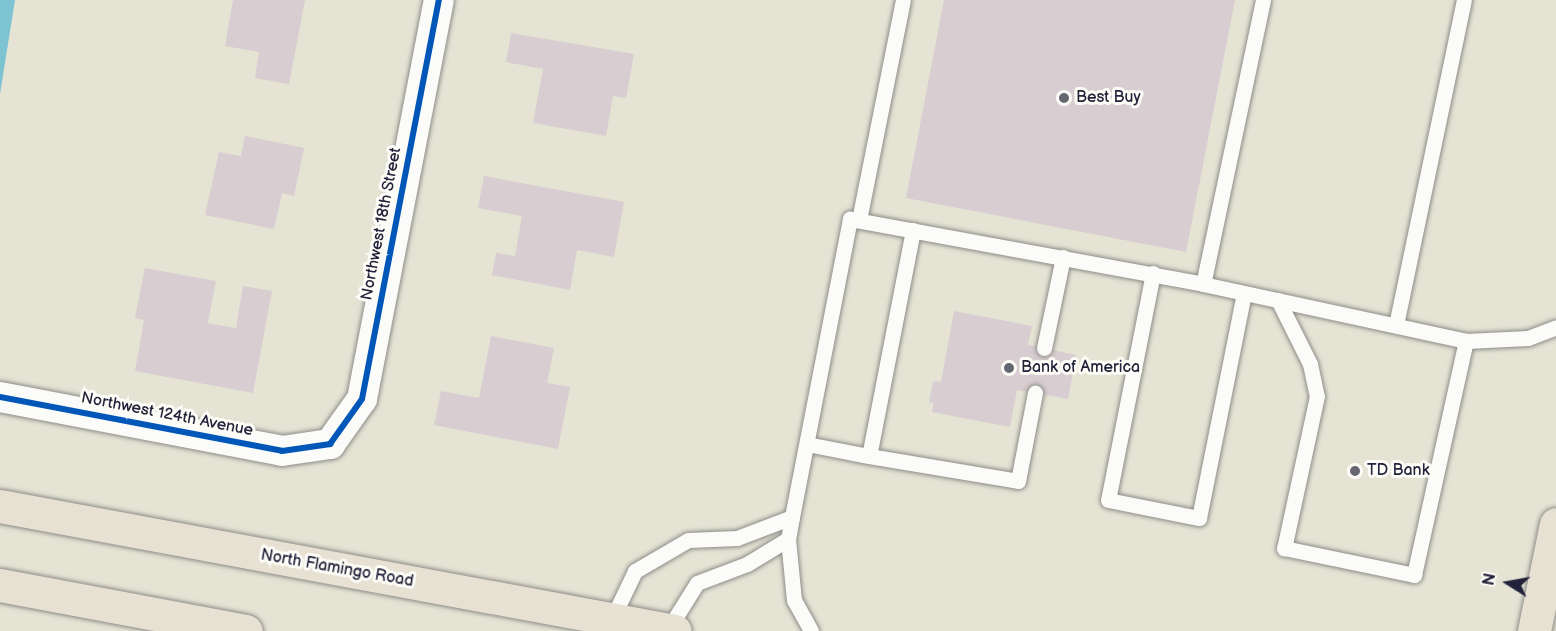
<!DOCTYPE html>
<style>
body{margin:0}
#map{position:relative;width:1556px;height:631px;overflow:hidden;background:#e5e3d4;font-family:"Balsamiq Sans",sans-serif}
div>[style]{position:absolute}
.water>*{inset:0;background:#7dc3d1}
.building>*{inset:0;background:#d8cdd0}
.roads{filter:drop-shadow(0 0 2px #8e8d89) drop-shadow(0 0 2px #8e8d89)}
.lane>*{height:15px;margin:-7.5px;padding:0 7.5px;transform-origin:7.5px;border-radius:7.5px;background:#fbfbf9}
.street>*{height:30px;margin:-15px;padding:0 15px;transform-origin:15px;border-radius:15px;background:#fbfbf9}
.highway>*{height:33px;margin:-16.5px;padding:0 16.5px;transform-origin:16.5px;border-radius:16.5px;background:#e7e1d4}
.cycleway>*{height:6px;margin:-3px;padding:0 3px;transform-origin:3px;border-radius:3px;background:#0057b8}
.dots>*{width:16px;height:16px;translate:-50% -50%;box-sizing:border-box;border:3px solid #fdfcf7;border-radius:50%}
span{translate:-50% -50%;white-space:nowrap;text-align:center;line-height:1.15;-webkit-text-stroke:6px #fdfcf7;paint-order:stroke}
.poi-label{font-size:16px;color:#22223b}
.left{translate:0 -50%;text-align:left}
.street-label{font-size:16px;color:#22223b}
.north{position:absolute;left:1478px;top:553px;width:60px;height:60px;-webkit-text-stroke:4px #fdfcf7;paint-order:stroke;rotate:281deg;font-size:16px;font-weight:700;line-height:24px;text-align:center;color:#22223b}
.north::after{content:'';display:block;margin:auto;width:21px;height:27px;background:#22223b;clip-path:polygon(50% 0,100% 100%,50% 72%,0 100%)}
</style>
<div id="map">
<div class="water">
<i style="clip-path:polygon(0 0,15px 0,0 94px)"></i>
</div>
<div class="building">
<i style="clip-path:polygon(233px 0,305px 0,289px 84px,255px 78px,259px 52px,225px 46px)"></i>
<i style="clip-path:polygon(944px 0,1235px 0,1186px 252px,906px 198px)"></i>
<i style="clip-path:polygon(511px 33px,634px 54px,626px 98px,613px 96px,606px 136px,533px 123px,543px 69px,506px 62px)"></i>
<i style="clip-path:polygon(245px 136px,304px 148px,294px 196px,282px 193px,274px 229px,205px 215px,219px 152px,241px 156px)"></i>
<i style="clip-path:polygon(484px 176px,624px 202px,614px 257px,577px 250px,570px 290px,492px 275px,496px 253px,515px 256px,522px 216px,478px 208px)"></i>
<i style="clip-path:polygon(145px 268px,216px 281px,208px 323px,236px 328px,243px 286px,272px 291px,253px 393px,135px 371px,144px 320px,135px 318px)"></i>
<i style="clip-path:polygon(954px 311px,1032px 326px,1028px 345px,1076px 355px,1068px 399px,1017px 390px,1010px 427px,932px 412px,934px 403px,929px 402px,933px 381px,941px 382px)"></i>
<i style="clip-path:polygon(491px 336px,554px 348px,547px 383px,570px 387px,558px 449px,434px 425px,441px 391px,479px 398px)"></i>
</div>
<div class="roads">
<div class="lane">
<i style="left:1263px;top:0;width:290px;rotate:101.9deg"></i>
<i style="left:1203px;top:284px;width:269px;rotate:12.2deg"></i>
<i style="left:1466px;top:341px;width:62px;rotate:-2.8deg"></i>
<i style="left:1528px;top:338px;width:30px;rotate:-21deg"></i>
<i style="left:859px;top:220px;width:224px;rotate:-78.7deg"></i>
<i style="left:913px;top:230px;width:230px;rotate:101deg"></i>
<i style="left:869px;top:456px;width:151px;rotate:9.5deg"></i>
<i style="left:1018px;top:481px;width:90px;rotate:-79.1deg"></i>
<i style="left:1153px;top:273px;width:231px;rotate:101.2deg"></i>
<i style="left:1108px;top:500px;width:93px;rotate:11.2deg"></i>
<i style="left:1199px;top:518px;width:229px;rotate:-78.7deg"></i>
<i style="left:1278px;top:300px;width:72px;rotate:63.4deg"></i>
<i style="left:1310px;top:364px;width:33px;rotate:78deg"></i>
<i style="left:1317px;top:396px;width:156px;rotate:102.2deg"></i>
<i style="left:1284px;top:548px;width:133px;rotate:11.7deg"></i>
<i style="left:1414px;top:575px;width:240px;rotate:-77.5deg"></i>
<i style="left:1396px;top:325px;width:332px;rotate:-78.2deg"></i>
<i style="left:1044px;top:348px;width:93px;rotate:-78.2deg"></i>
<i style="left:807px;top:444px;width:63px;rotate:11deg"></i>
<i style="left:792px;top:517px;width:304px;rotate:-79deg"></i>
<i style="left:850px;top:219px;width:359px;rotate:10.4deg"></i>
<i style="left:788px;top:539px;width:61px;rotate:84.4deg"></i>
<i style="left:794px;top:600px;width:35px;rotate:61deg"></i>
<i style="left:610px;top:623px;width:58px;rotate:-64.3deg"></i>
<i style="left:635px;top:571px;width:61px;rotate:-30.3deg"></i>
<i style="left:688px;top:540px;width:49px;rotate:-2.3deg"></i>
<i style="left:737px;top:538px;width:59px;rotate:-20.9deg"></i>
<i style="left:792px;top:517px;width:22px;rotate:100deg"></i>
<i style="left:788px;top:539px;width:48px;rotate:148.6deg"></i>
<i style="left:747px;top:564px;width:53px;rotate:159.2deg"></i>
<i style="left:697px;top:583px;width:57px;rotate:122deg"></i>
</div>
<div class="street">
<i style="left:0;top:397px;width:287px;rotate:10.8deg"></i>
<i style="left:282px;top:451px;width:49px;rotate:-8.3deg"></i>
<i style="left:330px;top:444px;width:55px;rotate:-54.6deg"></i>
<i style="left:362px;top:399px;width:406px;rotate:-79.1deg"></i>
</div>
<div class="highway">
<i style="left:0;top:506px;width:686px;rotate:10.49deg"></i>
<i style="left:0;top:585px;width:250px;rotate:10.6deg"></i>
<i style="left:1534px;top:631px;width:109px;rotate:-78.4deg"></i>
</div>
</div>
<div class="cycleway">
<i style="left:0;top:397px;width:287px;rotate:10.8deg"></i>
<i style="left:282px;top:451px;width:49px;rotate:-8.3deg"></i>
<i style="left:330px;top:444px;width:55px;rotate:-54.6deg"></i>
<i style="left:362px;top:399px;width:406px;rotate:-79.1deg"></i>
</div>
<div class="dots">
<i style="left:1064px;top:98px;background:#666671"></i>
<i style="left:1009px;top:368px;background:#666671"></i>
<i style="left:1355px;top:471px;background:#666671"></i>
</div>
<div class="poi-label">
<span class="left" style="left:1076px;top:98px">Best Buy</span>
<span class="left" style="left:1021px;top:368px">Bank of America</span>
<span class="left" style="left:1367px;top:471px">TD Bank</span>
</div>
<div class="street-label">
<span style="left:382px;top:224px;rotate:-79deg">Northwest 18th Street</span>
<span style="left:167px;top:415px;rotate:11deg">Northwest 124th Avenue</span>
<span style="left:337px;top:569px;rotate:10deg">North Flamingo Road</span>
</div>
<div class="north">N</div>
</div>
